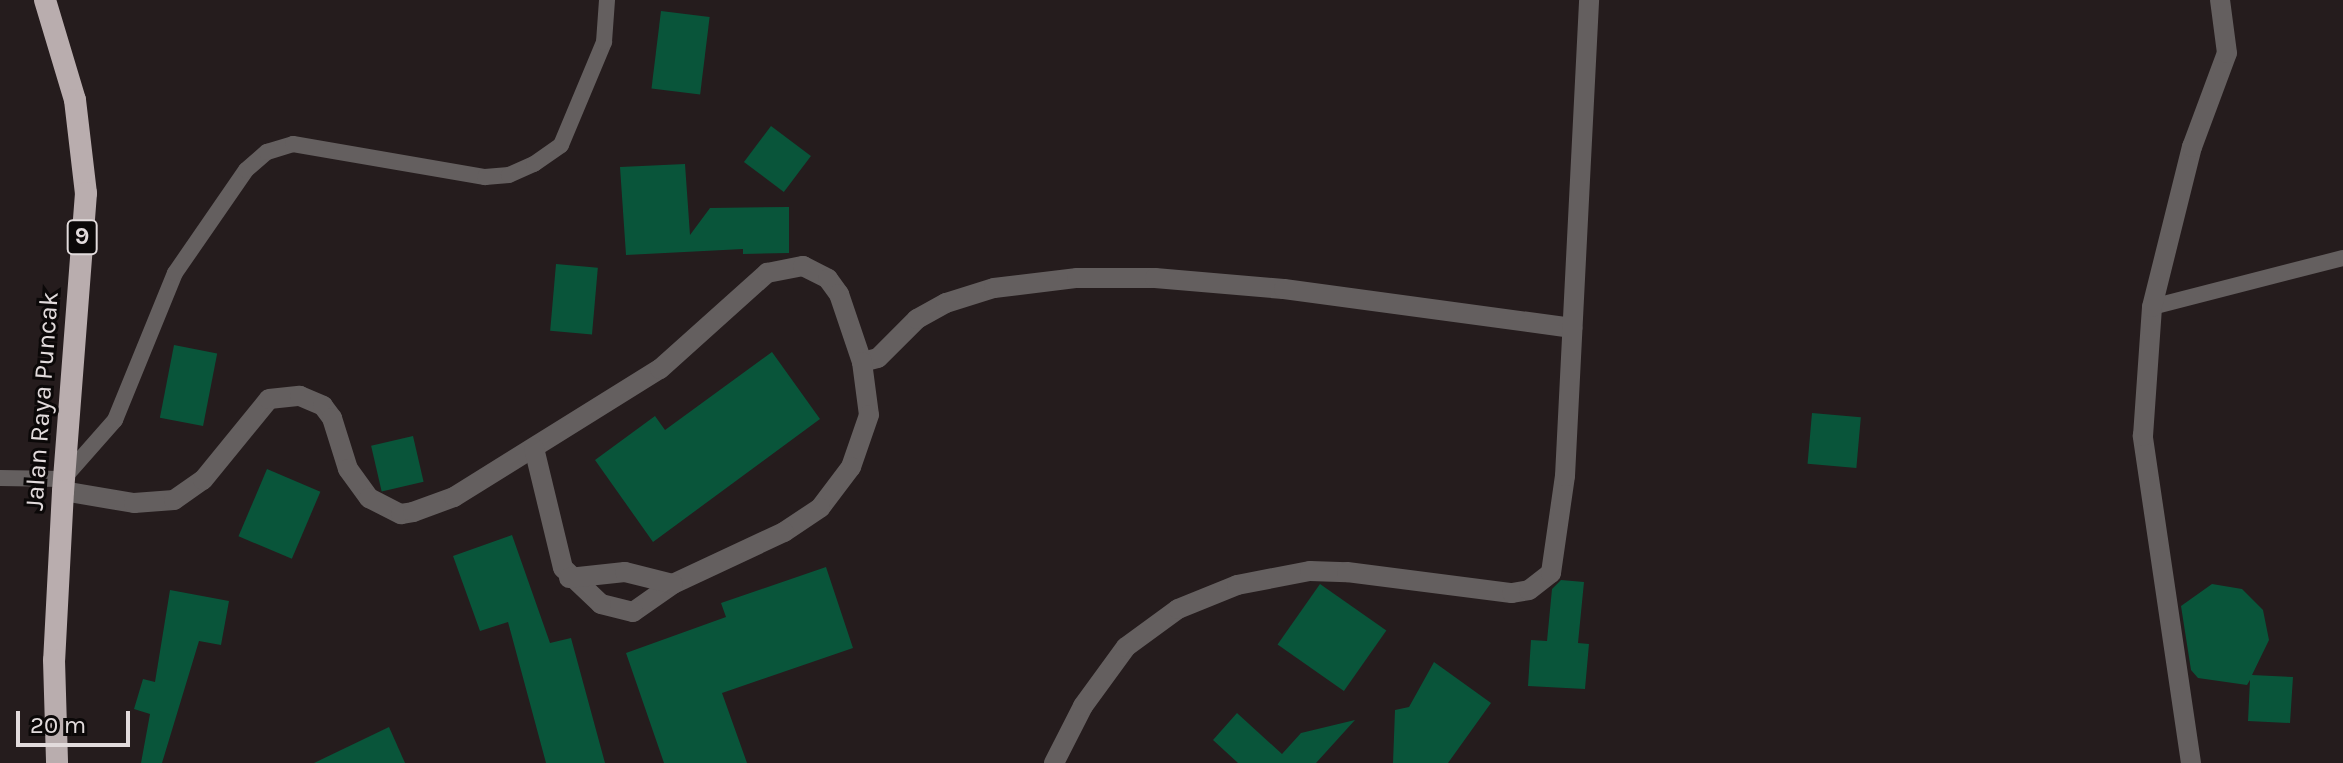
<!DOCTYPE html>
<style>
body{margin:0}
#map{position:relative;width:2343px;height:763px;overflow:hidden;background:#251c1d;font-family:Karla,sans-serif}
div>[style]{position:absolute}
.building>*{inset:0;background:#09553a;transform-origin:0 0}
.service>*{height:16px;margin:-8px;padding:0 8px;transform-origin:8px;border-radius:8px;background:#645f5f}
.minor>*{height:20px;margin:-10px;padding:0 10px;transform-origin:10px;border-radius:10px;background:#645f5f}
.trunk>*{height:22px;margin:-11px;padding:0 11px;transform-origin:11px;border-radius:11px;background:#b9adae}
span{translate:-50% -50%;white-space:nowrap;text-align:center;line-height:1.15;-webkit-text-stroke:6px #0b0808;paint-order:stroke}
.shield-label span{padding:2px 6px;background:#0b0808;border:2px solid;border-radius:6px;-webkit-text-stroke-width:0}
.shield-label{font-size:24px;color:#e2dbdc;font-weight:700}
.street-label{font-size:26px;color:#e2dbdc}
.scale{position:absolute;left:16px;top:711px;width:114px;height:36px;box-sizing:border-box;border:4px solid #e2dbdc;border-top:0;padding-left:10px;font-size:24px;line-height:28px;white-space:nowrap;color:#e2dbdc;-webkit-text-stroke:6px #0b0808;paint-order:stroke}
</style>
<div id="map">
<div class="building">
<i style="left:661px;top:11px;width:49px;height:78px;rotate:7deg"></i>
<i style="left:771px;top:126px;width:50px;height:45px;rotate:37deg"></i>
<i style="clip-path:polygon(685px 164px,690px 235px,710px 208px,789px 207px,789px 253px,743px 254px,743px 249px,626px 255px,620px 167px)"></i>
<i style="left:556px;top:264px;width:42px;height:67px;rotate:5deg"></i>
<i style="left:174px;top:345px;width:44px;height:74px;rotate:11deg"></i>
<i style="clip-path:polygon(772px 352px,820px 419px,653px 542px,595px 460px,655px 416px,665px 430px)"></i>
<i style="left:1812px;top:413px;width:49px;height:51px;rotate:5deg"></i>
<i style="left:413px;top:436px;width:47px;height:43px;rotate:77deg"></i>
<i style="left:267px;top:469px;width:58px;height:73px;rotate:23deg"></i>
<i style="clip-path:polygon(512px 535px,550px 643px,571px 638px,605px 763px,546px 763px,508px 622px,480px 631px,453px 556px)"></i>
<i style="clip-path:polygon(826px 567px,853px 648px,722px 693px,747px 763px,664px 763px,626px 653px,726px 617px,721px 603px)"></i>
<i style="clip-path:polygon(1561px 580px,1584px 582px,1578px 643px,1589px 644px,1585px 689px,1528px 686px,1531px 640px,1547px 641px,1552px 589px)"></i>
<i style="left:1320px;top:584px;width:81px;height:74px;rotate:35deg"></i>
<i style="clip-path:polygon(2212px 584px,2242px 589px,2263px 610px,2269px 640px,2252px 675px,2293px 677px,2290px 723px,2248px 721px,2250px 680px,2247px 685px,2198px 678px,2191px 670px,2181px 606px)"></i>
<i style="clip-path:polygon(170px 590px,229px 601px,221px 645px,199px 641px,162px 763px,141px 763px,150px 714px,134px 709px,143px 679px,155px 682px)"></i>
<i style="clip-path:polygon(1434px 662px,1491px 703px,1448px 763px,1393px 763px,1395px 710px,1409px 707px)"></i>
<i style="clip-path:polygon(1237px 713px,1282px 754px,1301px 733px,1355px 720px,1316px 763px,1238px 763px,1213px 740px)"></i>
<i style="clip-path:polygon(389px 727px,405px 763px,314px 763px)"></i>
</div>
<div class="service">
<i style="left:2152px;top:307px;width:197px;rotate:-14.4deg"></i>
<i style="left:0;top:478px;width:63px;rotate:0.9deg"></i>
<i style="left:63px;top:479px;width:79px;rotate:-48.6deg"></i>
<i style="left:115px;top:420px;width:159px;rotate:-67.8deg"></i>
<i style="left:175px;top:273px;width:125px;rotate:-55.4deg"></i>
<i style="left:246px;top:170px;width:28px;rotate:-41deg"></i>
<i style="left:267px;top:152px;width:27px;rotate:-17deg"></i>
<i style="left:293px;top:144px;width:195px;rotate:9.8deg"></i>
<i style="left:485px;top:177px;width:24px;rotate:-5deg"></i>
<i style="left:509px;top:175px;width:27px;rotate:-24deg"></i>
<i style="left:534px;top:164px;width:33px;rotate:-35deg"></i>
<i style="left:561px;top:145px;width:112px;rotate:-67.3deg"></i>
<i style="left:604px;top:42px;width:42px;rotate:-85.9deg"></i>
</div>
<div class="minor">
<i style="left:862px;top:362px;width:16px;rotate:-14deg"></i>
<i style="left:878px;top:358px;width:55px;rotate:-45deg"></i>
<i style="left:917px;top:319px;width:33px;rotate:-29deg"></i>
<i style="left:946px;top:303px;width:50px;rotate:-17.4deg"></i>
<i style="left:994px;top:288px;width:84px;rotate:-6.9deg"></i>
<i style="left:1077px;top:278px;width:78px"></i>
<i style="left:1155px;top:278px;width:129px;rotate:4.9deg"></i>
<i style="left:1284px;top:289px;width:291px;rotate:7.7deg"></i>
<i style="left:63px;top:491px;width:72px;rotate:9.6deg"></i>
<i style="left:134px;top:503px;width:40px;rotate:-4.3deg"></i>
<i style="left:174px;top:500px;width:35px;rotate:-35deg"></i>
<i style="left:203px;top:480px;width:104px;rotate:-50.8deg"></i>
<i style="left:269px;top:399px;width:31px;rotate:-6deg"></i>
<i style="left:300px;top:396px;width:25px;rotate:23deg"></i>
<i style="left:323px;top:406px;width:15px;rotate:53deg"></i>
<i style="left:332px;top:418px;width:53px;rotate:72.6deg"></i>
<i style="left:348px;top:469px;width:36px;rotate:54deg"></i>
<i style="left:369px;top:498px;width:36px;rotate:27deg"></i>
<i style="left:401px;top:514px;width:12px;rotate:-9deg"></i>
<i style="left:413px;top:512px;width:44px;rotate:-20.1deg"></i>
<i style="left:454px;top:497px;width:243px;rotate:-31.9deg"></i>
<i style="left:660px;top:369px;width:144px;rotate:-41.9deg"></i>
<i style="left:767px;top:273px;width:37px;rotate:-11deg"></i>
<i style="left:803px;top:266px;width:28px;rotate:27deg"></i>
<i style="left:828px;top:279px;width:19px;rotate:54deg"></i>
<i style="left:839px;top:294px;width:72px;rotate:71.3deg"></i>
<i style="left:862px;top:362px;width:53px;rotate:82.5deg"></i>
<i style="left:869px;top:415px;width:55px;rotate:109.1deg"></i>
<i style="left:851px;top:467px;width:51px;rotate:127.1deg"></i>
<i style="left:820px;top:508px;width:43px;rotate:146.3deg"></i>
<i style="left:784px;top:532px;width:123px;rotate:154.9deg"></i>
<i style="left:673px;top:584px;width:49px;rotate:145deg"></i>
<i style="left:633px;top:612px;width:33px;rotate:-166deg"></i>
<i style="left:601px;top:604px;width:52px;rotate:-136.5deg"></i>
<i style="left:563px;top:568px;width:123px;rotate:-103.6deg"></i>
<i style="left:569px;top:578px;width:56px;rotate:-6.1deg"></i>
<i style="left:625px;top:572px;width:49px;rotate:14deg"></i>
<i style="left:1054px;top:763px;width:64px;rotate:-63deg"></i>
<i style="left:1083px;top:706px;width:73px;rotate:-53.9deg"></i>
<i style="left:1126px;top:647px;width:64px;rotate:-36.2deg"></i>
<i style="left:1178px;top:609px;width:64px;rotate:-22.1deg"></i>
<i style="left:1237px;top:585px;width:74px;rotate:-10.9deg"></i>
<i style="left:1310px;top:571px;width:37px;rotate:2deg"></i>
<i style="left:1347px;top:572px;width:166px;rotate:7.3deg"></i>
<i style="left:1512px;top:593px;width:17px;rotate:-10deg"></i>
<i style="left:1529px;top:590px;width:28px;rotate:-38deg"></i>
<i style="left:1551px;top:573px;width:98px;rotate:-81.8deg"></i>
<i style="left:1565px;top:476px;width:477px;rotate:-87.1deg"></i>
<i style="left:2191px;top:763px;width:331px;rotate:-98.4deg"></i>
<i style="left:2143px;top:436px;width:129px;rotate:-86deg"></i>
<i style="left:2152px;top:307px;width:165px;rotate:-76deg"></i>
<i style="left:2192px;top:147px;width:100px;rotate:-69.6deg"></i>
<i style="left:2227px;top:53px;width:53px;rotate:-97.5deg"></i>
</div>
<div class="trunk">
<i style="left:45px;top:0;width:104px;rotate:73.3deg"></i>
<i style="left:75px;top:100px;width:94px;rotate:83.3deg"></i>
<i style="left:86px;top:193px;width:299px;rotate:94.4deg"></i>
<i style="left:63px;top:491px;width:169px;rotate:93deg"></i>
<i style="left:54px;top:660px;width:103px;rotate:88.3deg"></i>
</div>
<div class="shield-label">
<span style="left:82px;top:237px">9</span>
</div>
<div class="street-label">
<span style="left:42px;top:401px;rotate:-86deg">Jalan Raya Puncak</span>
</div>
<div class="scale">20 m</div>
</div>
